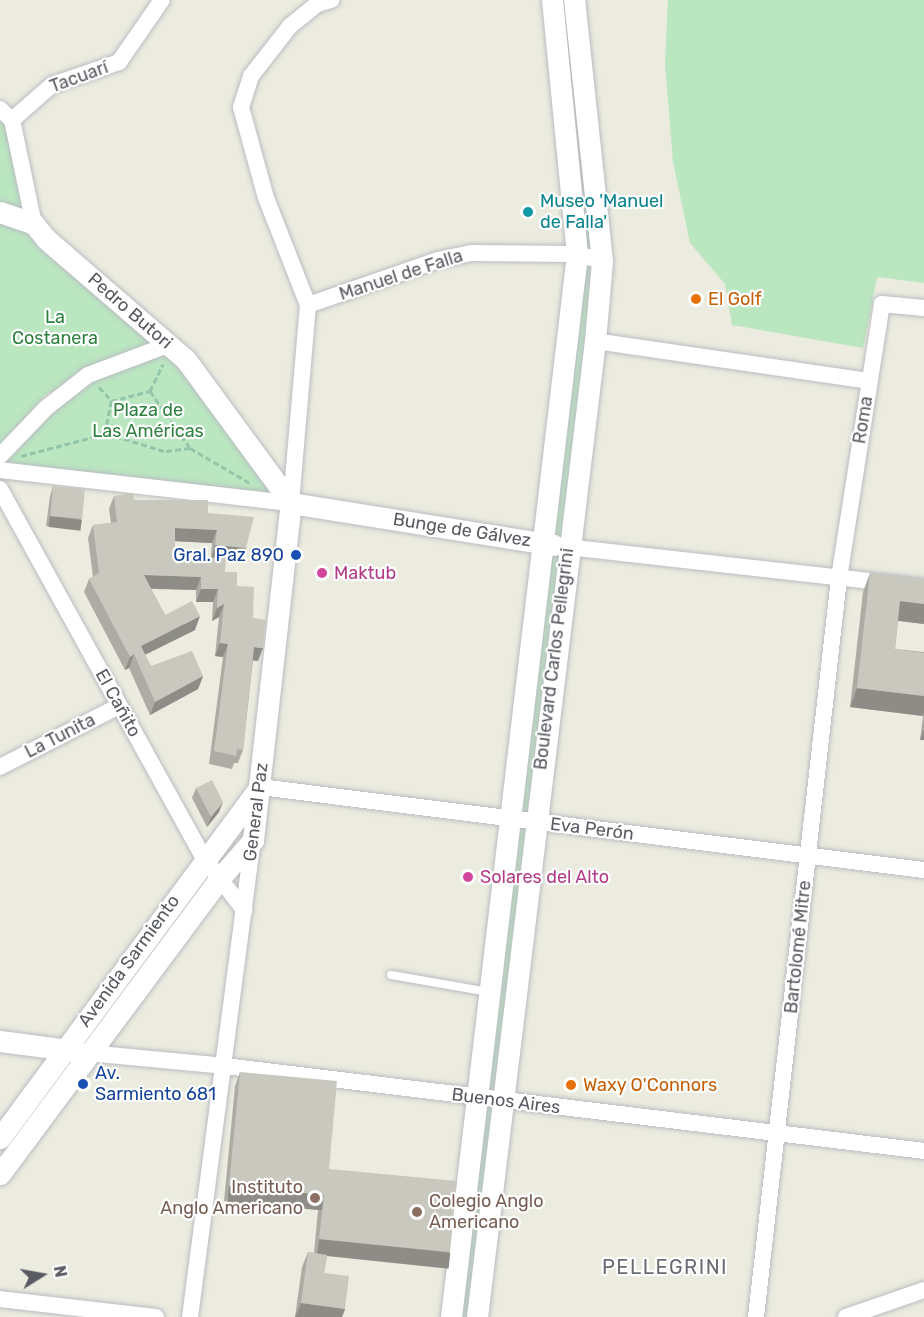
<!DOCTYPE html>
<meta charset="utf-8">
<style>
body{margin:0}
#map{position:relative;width:924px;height:1317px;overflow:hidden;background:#ecebdf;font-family:Rubik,sans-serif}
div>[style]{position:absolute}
.green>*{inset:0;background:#bae6c0}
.path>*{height:3px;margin-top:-1.5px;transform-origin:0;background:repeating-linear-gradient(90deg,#93c6a9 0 6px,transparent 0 9px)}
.roads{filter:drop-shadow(0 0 2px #babcc2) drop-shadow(0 0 2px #babcc2)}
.service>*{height:8px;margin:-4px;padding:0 4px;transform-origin:4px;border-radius:4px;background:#fff}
.minor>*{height:16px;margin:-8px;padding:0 8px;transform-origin:8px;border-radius:8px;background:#fff}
.tertiary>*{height:21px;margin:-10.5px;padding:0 10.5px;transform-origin:10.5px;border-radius:10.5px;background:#fff}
.wall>*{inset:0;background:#adaca4}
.shaded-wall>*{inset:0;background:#8d8c86;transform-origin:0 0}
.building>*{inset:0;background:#c9c8bf;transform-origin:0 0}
.dots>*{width:16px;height:16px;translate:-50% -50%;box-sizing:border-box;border:3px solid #fff;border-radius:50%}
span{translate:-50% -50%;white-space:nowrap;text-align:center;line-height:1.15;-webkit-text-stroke:4.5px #fff;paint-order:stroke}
.street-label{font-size:18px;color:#585b61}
.culture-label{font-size:18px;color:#0d838f}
.left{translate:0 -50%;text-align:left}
.food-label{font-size:18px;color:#c56008}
.park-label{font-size:18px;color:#308140}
.transit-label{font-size:18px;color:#164399}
.right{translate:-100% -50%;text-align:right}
.hotel-label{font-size:18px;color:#b23c85}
.education-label{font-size:18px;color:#785e54}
.neighbourhood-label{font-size:20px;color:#696d73;letter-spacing:1.5px}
.north{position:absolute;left:12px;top:1245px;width:60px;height:60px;-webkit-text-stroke:4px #fff;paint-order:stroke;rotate:79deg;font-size:16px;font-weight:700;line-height:24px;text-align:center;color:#585b61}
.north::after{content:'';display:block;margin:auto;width:21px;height:27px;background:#585b61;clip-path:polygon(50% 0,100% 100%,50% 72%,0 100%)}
</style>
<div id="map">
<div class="green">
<i style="clip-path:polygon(552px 0,574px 0,602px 261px,501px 1100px,475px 1096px,577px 254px)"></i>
<i style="clip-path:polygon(668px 0,924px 0,924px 283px,877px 277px,863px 348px,732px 325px,725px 284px,690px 243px,673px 162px,665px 64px)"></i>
<i style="clip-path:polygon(0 111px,10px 121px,32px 234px,168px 345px,291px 503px,0 470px,0 456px,88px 374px,45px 395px,0 447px)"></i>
<i style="clip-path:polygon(476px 1097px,501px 1102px,475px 1317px,453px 1317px)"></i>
</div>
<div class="path">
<i style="left:99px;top:387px;width:18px;rotate:47deg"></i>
<i style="left:150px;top:391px;width:30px;rotate:-64deg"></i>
<i style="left:190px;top:448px;width:26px;rotate:173deg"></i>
<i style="left:164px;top:451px;width:62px;rotate:-163deg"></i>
<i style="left:105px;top:433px;width:33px;rotate:-79deg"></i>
<i style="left:111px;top:401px;width:40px;rotate:-14.4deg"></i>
<i style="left:150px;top:391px;width:70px;rotate:54.9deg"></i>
<i style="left:190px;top:448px;width:69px;rotate:30.3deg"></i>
<i style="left:21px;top:456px;width:86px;rotate:-14.8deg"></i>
</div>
<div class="roads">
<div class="service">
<i style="left:391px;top:975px;width:98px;rotate:9.9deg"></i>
</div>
<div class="minor">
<i style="left:0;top:109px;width:16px;rotate:43deg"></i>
<i style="left:12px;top:120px;width:106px;rotate:78.1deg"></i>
<i style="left:12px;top:120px;width:53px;rotate:-41.2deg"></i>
<i style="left:52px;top:85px;width:71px;rotate:-18.9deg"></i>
<i style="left:119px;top:62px;width:75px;rotate:-55.3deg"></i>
<i style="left:308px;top:305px;width:138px;rotate:-19.1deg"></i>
<i style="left:438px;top:260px;width:35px;rotate:-12deg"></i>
<i style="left:472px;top:253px;width:105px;rotate:0.5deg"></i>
<i style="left:577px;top:254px;width:26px;rotate:16deg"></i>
<i style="left:595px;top:341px;width:277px;rotate:8.3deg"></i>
<i style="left:0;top:456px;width:66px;rotate:-46.2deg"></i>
<i style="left:46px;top:408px;width:53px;rotate:-38.2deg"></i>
<i style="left:88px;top:375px;width:85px;rotate:-20.6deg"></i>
<i style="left:0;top:470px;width:293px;rotate:6.5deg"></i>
<i style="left:291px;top:503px;width:199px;rotate:-85.1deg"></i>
<i style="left:308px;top:305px;width:115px;rotate:-111.4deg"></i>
<i style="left:266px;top:198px;width:94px;rotate:-105.4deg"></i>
<i style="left:241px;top:107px;width:33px;rotate:-72deg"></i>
<i style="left:251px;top:76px;width:63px;rotate:-52deg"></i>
<i style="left:290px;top:26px;width:35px;rotate:-39deg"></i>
<i style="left:317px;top:4px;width:15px;rotate:-16deg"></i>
<i style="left:0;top:489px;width:422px;rotate:61.1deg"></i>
<i style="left:204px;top:858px;width:66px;rotate:52.4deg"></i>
<i style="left:567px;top:547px;width:359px;rotate:6.4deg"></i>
<i style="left:0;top:767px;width:134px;rotate:-27.1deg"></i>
<i style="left:260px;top:787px;width:669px;rotate:7.13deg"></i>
<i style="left:88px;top:1053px;width:138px;rotate:5.4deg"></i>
<i style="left:225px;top:1066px;width:704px;rotate:6.93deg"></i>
<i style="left:0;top:1299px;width:157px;rotate:6.6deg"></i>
<i style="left:190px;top:1317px;width:481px;rotate:-82.5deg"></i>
<i style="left:756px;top:1317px;width:744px;rotate:-83.59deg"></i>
<i style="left:839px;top:578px;width:277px;rotate:-81.1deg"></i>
<i style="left:882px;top:304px;width:42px;rotate:5.4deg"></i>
<i style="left:846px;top:1317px;width:83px;rotate:-19.1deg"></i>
</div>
<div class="tertiary">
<i style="left:0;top:212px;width:36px;rotate:19deg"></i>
<i style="left:34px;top:224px;width:19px;rotate:51deg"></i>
<i style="left:46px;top:239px;width:185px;rotate:40.8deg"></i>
<i style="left:186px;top:360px;width:177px;rotate:53.7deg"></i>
<i style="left:291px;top:503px;width:266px;rotate:9.1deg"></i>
<i style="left:0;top:1041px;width:78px;rotate:7.4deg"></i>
<i style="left:0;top:1138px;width:437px;rotate:-53.5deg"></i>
<i style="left:0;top:1174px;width:367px;rotate:-53.4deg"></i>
<i style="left:219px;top:879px;width:52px;rotate:-48.9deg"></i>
<i style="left:253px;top:840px;width:339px;rotate:-83.6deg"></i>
<i style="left:451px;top:1317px;width:1070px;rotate:-83.24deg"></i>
<i style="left:577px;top:254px;width:255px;rotate:-95.6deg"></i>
<i style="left:477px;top:1317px;width:983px;rotate:-83.11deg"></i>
<i style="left:595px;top:341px;width:80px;rotate:-85deg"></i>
<i style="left:602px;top:261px;width:262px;rotate:-96.1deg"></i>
</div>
</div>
<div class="wall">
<i style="clip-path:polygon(53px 486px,82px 520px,79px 530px,46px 526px,50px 496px)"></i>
<i style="clip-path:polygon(evenodd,114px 496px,208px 513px,246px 548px,242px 561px,225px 560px,225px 572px,237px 586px,253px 618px,258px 661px,253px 660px,243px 750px,238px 763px,234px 763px,232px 769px,209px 764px,223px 657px,215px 656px,219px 617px,212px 621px,213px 602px,196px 602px,196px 590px,151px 589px,165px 615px,195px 630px,145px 655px,151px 666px,203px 676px,198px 689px,150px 715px,129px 668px,125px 670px,84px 592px,89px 579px,93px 577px,88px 538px,93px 525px,111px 523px,109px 509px,114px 496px,175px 541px,212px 543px,211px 557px,175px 556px,175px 541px)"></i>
<i style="clip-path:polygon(870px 573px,924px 579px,924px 624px,898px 621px,895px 649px,924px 652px,924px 740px,920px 740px,923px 716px,850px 707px,863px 592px)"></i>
<i style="clip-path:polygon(196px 788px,219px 812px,207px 827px,192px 798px)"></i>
<i style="clip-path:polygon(240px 1072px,329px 1169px,450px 1252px,444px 1266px,327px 1255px,324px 1273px,345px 1309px,342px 1317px,295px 1317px,302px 1267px,308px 1252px,314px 1253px,318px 1210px,224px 1201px,235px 1086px)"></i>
</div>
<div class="shaded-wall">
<i style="left:50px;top:516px;width:32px;height:11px;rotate:7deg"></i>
<i style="clip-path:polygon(175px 528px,217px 530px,212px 543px,171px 541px)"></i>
<i style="clip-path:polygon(215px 545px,246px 548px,242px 561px,211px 559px)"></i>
<i style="clip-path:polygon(144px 575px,201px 577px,196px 590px,139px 588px)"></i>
<i style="clip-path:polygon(201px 589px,218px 589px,213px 602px,196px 602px)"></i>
<i style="clip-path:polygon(900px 601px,924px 604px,924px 624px,893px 620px)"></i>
<i style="clip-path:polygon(224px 604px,219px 617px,212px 621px,217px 608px)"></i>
<i style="clip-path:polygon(200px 616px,195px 630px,136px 659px,141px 646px)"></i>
<i style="clip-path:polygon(220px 643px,228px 644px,223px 657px,215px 656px)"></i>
<i style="clip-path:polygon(254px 647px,263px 648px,258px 661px,250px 660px)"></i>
<i style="clip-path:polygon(134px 654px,129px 668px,125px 670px,130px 657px)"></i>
<i style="clip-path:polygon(203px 676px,198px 689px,150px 715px,155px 702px)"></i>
<i style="clip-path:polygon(857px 688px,924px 696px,924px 713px,923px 716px,850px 707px)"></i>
<i style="clip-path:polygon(924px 729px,924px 740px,920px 740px)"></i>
<i style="clip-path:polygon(223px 802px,219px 812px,207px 827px,211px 817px)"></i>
<i style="left:229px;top:1186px;width:95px;height:16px;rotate:5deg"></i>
<i style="left:319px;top:1239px;width:132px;height:16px;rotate:6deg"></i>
<i style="clip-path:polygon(301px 1303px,345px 1309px,342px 1317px,295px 1317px)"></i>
</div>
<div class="building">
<i style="left:53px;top:486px;width:32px;height:30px;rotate:5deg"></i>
<i style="clip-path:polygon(133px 493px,134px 500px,208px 500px,208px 513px,254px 517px,246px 548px,215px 545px,217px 530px,175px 528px,175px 556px,226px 558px,225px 572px,237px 572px,237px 586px,254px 587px,253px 618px,266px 620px,263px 648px,254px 647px,243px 750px,237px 749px,236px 756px,214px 751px,228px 644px,220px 643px,224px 604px,217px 608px,218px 589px,201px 589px,201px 577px,144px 575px,165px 615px,192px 601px,200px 616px,141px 646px,151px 666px,192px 651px,203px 676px,155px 702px,134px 654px,130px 657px,89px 579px,99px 573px,93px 525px,117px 522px,114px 496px)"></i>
<i style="clip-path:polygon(870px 573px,924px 579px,924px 604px,900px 601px,895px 649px,924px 653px,924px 696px,857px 688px)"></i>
<i style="clip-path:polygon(212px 780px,223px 802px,211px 817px,196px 788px)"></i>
<i style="clip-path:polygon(240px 1072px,337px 1081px,329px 1169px,457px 1181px,450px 1252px,319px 1239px,324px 1195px,229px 1186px)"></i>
<i style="clip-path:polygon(308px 1252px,327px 1255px,324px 1273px,349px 1276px,345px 1309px,301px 1303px)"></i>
</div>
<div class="dots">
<i style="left:528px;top:212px;background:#0f9aa8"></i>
<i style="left:696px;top:299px;background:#e8710a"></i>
<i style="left:296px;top:555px;background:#1a4fb4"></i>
<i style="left:322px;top:573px;background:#d1479c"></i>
<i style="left:468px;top:877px;background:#d1479c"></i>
<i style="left:83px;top:1084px;background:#1a4fb4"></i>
<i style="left:571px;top:1085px;background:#e8710a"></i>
<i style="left:315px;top:1198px;background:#8d6e63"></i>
<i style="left:417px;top:1212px;background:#8d6e63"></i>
</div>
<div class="street-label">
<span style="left:79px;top:77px;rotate:-20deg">Tacuarí</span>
<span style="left:401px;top:275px;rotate:-18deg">Manuel de Falla</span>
<span style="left:130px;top:311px;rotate:41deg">Pedro Butori</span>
<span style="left:863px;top:420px;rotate:-81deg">Roma</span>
<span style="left:462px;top:530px;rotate:9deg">Bunge de Gálvez</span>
<span style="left:554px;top:659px;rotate:-83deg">Boulevard Carlos Pellegrini</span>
<span style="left:118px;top:703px;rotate:61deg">El Cañito</span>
<span style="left:60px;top:736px;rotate:-27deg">La Tunita</span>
<span style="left:256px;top:812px;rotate:-83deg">General Paz</span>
<span style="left:592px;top:829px;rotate:7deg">Eva Perón</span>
<span style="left:798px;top:947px;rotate:-84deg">Bartolomé Mitre</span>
<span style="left:129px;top:961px;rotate:-54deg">Avenida Sarmiento</span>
<span style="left:506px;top:1101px;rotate:7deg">Buenos Aires</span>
</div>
<div class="culture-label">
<span class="left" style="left:540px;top:212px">Museo 'Manuel<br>de Falla'</span>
</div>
<div class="food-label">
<span class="left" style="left:708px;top:299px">El Golf</span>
<span class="left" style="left:583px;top:1085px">Waxy O'Connors</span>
</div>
<div class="park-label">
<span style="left:55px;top:328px">La<br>Costanera</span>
<span style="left:148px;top:421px">Plaza de<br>Las Américas</span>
</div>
<div class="transit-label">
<span class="right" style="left:284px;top:555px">Gral. Paz 890</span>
<span class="left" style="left:95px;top:1084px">Av.<br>Sarmiento 681</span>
</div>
<div class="hotel-label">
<span class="left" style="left:334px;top:573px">Maktub</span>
<span class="left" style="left:480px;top:877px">Solares del Alto</span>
</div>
<div class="education-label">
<span class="right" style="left:303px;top:1198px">Instituto<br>Anglo Americano</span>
<span class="left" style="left:429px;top:1212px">Colegio Anglo<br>Americano</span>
</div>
<div class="neighbourhood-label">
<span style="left:665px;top:1267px">PELLEGRINI</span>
</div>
<div class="north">N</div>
</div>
